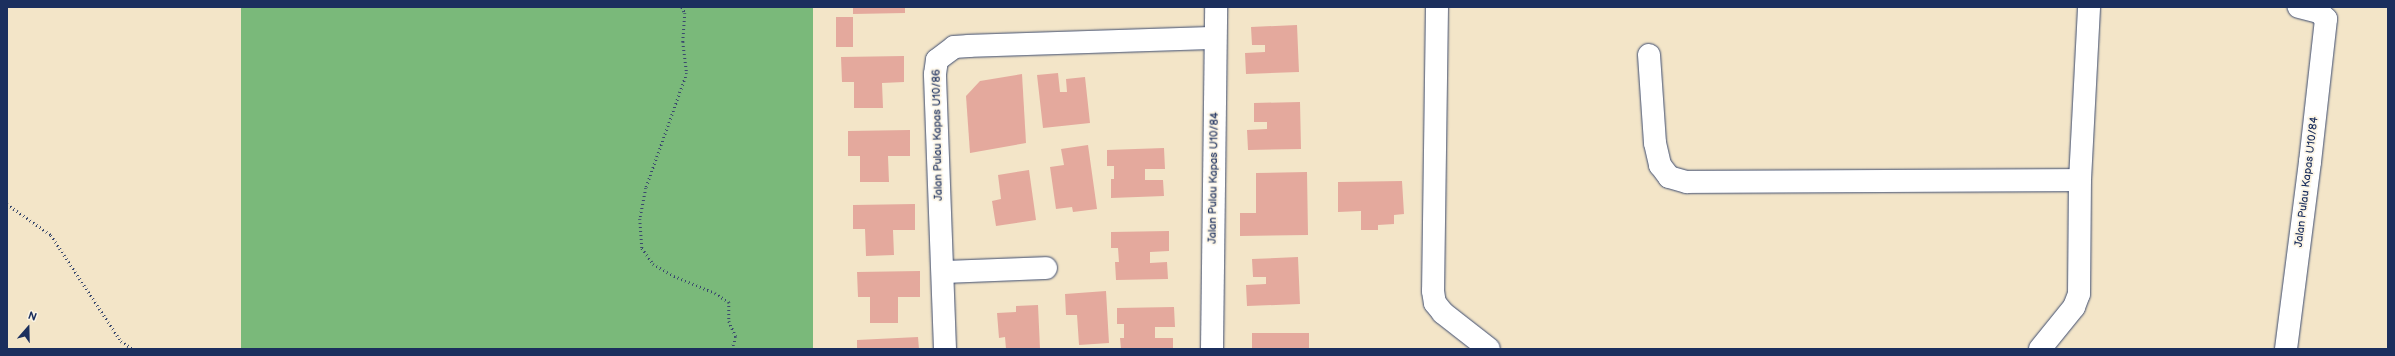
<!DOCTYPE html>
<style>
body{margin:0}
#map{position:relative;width:2395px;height:356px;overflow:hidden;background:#f3e5c8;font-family:"Balsamiq Sans",sans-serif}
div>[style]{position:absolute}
.forest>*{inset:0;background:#7ab97a;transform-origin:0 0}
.building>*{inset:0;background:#e4a99d;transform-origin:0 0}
.path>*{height:2.5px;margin-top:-1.25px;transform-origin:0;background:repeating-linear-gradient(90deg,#3b4a6e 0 1px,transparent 0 4px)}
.roads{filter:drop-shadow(0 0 1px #3b4a6e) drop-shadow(0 0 1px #3b4a6e)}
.minor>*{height:22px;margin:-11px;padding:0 11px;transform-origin:11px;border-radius:11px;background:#fff}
span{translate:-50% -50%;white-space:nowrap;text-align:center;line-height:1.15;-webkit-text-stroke:3.5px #fcf5e5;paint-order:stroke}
.street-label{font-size:11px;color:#1b2f5e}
.frame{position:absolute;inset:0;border:8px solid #1b2f5e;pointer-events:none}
.north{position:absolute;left:8px;top:308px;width:40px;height:40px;-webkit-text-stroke:3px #fcf5e5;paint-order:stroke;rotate:20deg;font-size:11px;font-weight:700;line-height:16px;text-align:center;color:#1b2f5e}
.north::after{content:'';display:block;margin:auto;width:14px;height:18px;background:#1b2f5e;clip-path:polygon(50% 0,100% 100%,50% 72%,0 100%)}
</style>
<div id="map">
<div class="forest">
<i style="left:241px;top:7px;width:572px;height:347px"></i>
</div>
<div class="building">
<i style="clip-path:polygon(853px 7px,905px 7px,905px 13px,853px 14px)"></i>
<i style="left:836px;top:17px;width:17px;height:30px"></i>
<i style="clip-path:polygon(1297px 25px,1299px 72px,1246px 74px,1245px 53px,1265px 52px,1265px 45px,1252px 45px,1251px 27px)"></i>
<i style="clip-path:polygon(904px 56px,904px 82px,882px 83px,883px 108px,854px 108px,854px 82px,842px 82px,841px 57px)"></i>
<i style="clip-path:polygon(1058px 73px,1060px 92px,1067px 92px,1066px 79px,1085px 77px,1090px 123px,1043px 128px,1037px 75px)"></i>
<i style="clip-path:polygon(1022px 74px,1026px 143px,970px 153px,966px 96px,980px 81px)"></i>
<i style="clip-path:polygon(1300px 102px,1301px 149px,1248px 150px,1247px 130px,1267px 129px,1267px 122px,1254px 122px,1254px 103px)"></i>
<i style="clip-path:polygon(910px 130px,910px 156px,888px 156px,889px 182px,860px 182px,860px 156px,848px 156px,848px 131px)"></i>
<i style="clip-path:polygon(1088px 145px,1097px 209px,1073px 212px,1072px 207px,1056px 209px,1050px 167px,1064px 165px,1061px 149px)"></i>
<i style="clip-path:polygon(1164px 148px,1165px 169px,1145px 169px,1145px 180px,1163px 180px,1164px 196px,1111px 198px,1111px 179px,1114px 179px,1114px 166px,1107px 166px,1107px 150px)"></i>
<i style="clip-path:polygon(1029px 170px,1036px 220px,996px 226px,992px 201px,1001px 199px,998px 175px)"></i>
<i style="clip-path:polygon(1307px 172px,1308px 235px,1240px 236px,1240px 213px,1256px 213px,1256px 173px)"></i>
<i style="clip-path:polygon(1402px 181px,1404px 214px,1394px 215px,1394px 224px,1378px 225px,1378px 230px,1361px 230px,1361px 211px,1338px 212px,1338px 182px)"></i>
<i style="clip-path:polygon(915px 204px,915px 230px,893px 230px,894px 255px,866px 256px,865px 229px,853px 229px,853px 205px)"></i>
<i style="clip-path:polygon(1169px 231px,1169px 251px,1150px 252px,1150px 263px,1167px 262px,1168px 279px,1116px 280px,1115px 262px,1119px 262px,1118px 248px,1111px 248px,1111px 232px)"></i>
<i style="clip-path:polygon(1298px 257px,1300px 304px,1247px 306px,1246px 285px,1266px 284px,1266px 277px,1253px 277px,1252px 259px)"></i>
<i style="clip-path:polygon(920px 271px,920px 297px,898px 297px,898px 323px,870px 323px,870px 297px,858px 297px,857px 272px)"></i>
<i style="clip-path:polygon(1106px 291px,1109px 343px,1079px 345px,1077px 315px,1066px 315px,1065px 294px)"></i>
<i style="clip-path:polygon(1038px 305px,1040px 349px,1006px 349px,1005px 337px,999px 338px,997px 313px,1016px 312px,1016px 306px)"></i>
<i style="clip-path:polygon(1174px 307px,1175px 327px,1155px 327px,1155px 338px,1173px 338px,1173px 349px,1121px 349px,1120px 338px,1124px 338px,1124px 324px,1117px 324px,1117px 308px)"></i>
<i style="left:1252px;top:333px;width:57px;height:16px"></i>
<i style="clip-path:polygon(918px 337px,919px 349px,857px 349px,857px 340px)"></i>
</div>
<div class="path">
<i style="left:682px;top:7px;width:7px;rotate:63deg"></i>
<i style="left:685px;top:13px;width:29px;rotate:94deg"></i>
<i style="left:683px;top:42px;width:31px;rotate:83deg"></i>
<i style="left:687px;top:73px;width:122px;rotate:109.6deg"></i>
<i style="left:646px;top:188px;width:32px;rotate:101deg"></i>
<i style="left:640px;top:219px;width:29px;rotate:86deg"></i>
<i style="left:642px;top:248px;width:19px;rotate:55deg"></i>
<i style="left:653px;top:264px;width:24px;rotate:30deg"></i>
<i style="left:674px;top:276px;width:44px;rotate:22.5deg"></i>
<i style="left:715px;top:293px;width:17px;rotate:33deg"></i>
<i style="left:729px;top:302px;width:19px;rotate:90deg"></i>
<i style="left:729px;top:321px;width:17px;rotate:66deg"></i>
<i style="left:736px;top:337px;width:13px;rotate:108deg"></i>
<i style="left:7px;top:204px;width:54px;rotate:35.2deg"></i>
<i style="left:51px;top:235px;width:127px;rotate:56.6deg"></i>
<i style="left:121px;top:341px;width:14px;rotate:34deg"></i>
</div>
<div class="roads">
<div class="minor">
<i style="left:1437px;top:7px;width:284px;rotate:90.8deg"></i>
<i style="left:1433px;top:291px;width:12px;rotate:81deg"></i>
<i style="left:1435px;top:303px;width:13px;rotate:51deg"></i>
<i style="left:1443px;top:313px;width:58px;rotate:38deg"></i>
<i style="left:1649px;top:55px;width:88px;rotate:86.1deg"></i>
<i style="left:1655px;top:143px;width:23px;rotate:77deg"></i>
<i style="left:1660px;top:165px;width:15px;rotate:53deg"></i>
<i style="left:1669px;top:177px;width:19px;rotate:16deg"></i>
<i style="left:1687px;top:182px;width:393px;rotate:-0.3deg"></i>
<i style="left:943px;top:272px;width:103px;rotate:-2.2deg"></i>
<i style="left:945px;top:349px;width:275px;rotate:-92.1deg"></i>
<i style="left:935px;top:74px;width:14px;rotate:-82deg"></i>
<i style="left:937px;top:60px;width:21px;rotate:-37deg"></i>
<i style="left:954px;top:47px;width:15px;rotate:-4deg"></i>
<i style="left:969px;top:46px;width:246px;rotate:-1.9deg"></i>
<i style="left:1212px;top:349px;width:342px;rotate:-89.3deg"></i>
<i style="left:2040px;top:349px;width:54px;rotate:-51deg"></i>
<i style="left:2074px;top:307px;width:14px;rotate:-69deg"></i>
<i style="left:2079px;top:294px;width:114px;rotate:-89.5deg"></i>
<i style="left:2080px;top:180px;width:173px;rotate:-87deg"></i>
<i style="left:2286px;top:349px;width:189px;rotate:-82.7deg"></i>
<i style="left:2310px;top:162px;width:144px;rotate:-83.6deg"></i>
<i style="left:2326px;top:19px;width:10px;rotate:-135deg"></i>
<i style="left:2319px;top:12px;width:21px;rotate:-166deg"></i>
</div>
</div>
<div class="street-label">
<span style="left:938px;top:135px;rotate:-91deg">Jalan Pulau Kapas U10/86</span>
<span style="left:1214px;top:178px;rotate:-89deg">Jalan Pulau Kapas U10/84</span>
<span style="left:2307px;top:182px;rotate:-83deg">Jalan Pulau Kapas U10/84</span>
</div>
<div class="frame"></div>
<div class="north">N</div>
</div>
